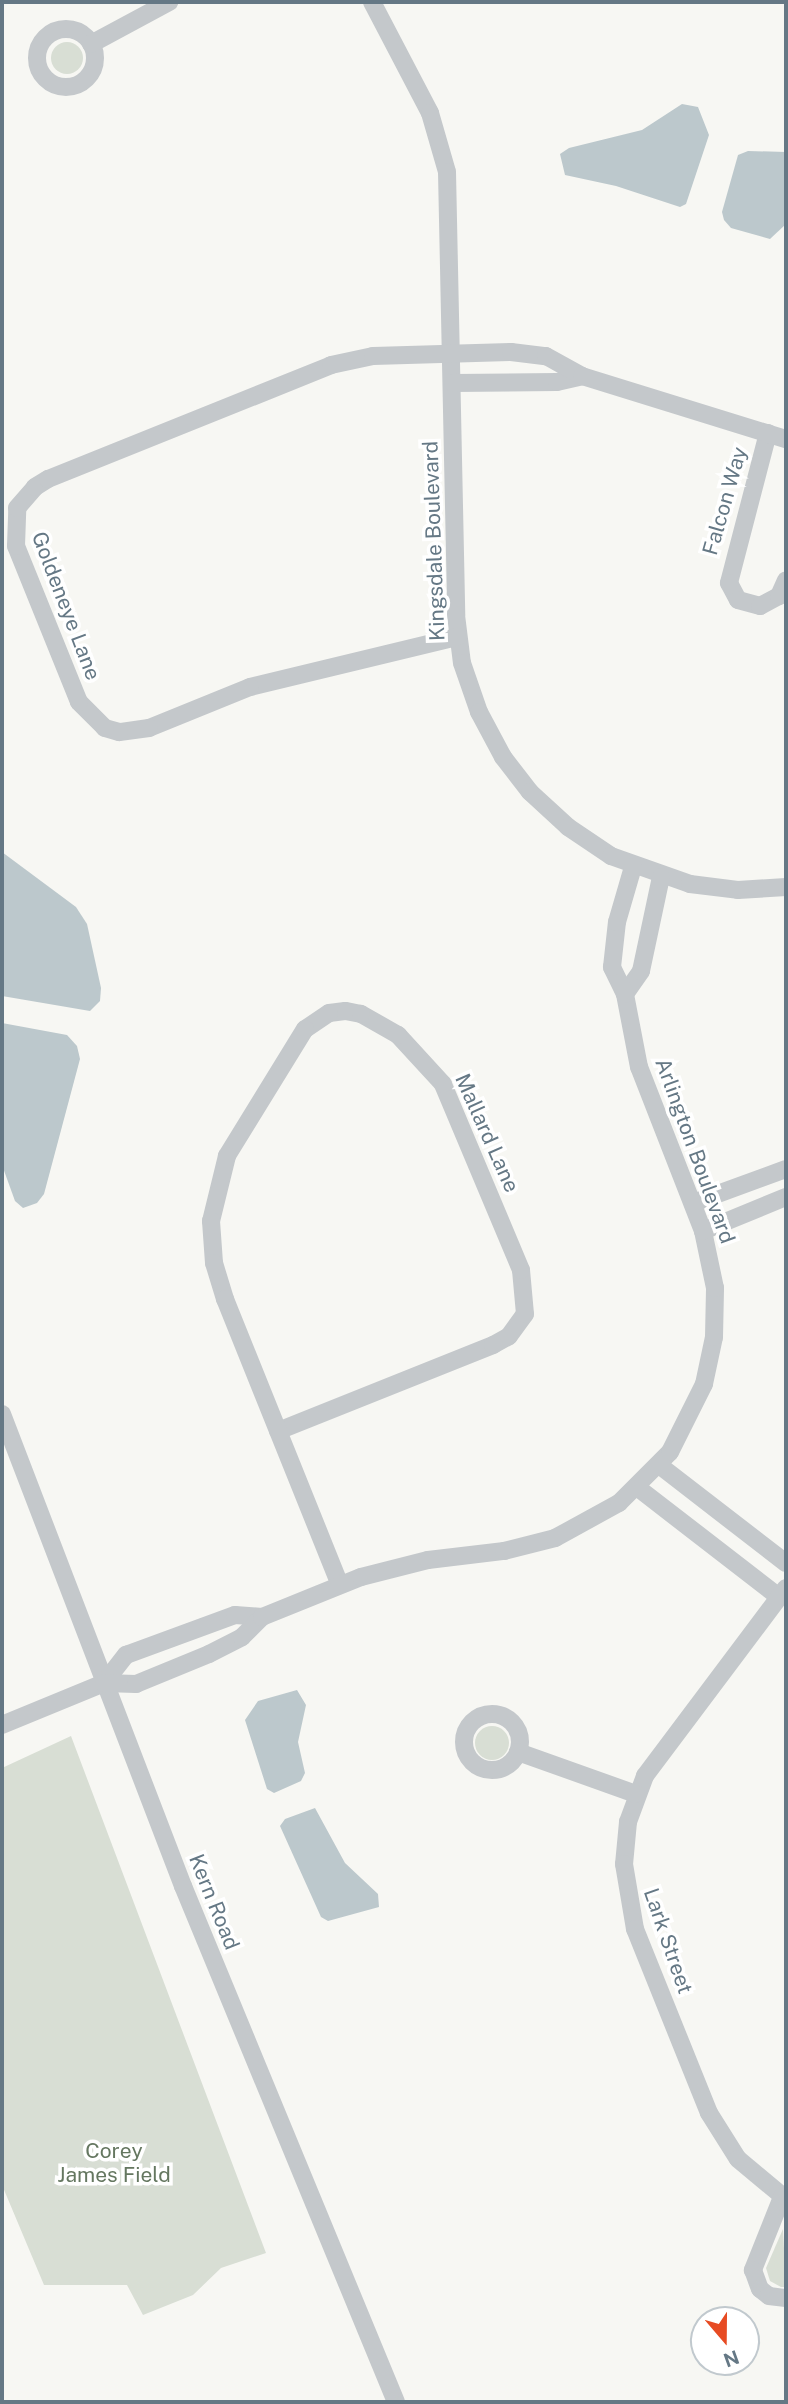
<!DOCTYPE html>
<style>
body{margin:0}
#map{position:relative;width:788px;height:2404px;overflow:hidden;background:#f7f7f3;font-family:"Public Sans",sans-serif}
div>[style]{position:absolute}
.green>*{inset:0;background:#d8ded4}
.round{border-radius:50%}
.water>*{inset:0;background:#bcc8cc}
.street>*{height:18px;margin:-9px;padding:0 9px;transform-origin:9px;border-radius:9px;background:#c4c8cb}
.street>.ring{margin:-9px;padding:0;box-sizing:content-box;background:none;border:18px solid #c4c8cb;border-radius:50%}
span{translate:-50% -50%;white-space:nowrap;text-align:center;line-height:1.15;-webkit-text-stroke:7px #fff;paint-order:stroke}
.street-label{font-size:21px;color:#657885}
.park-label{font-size:21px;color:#657760}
.frame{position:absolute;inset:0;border:4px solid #657885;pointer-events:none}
.north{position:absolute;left:690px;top:2306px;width:70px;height:70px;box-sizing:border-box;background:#fff;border:2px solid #c1c9ce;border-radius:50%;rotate:160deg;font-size:19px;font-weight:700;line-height:28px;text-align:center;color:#657885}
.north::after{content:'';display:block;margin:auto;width:24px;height:32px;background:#e74b23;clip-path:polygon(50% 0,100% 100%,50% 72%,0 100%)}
</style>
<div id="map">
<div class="green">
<i class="round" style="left:51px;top:42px;width:32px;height:32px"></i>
<i class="round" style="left:475px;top:1726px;width:34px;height:34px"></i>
<i style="clip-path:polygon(71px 1736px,266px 2253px,221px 2268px,193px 2295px,143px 2315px,127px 2285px,44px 2285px,2px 2185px,2px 1768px)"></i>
<i style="clip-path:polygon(783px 2229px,786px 2287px,781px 2287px,770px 2281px,766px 2268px)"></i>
</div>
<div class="water">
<i style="clip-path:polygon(682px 104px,698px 107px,709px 135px,686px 204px,680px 207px,616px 186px,565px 175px,560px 154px,569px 148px,642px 130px)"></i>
<i style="clip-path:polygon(748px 151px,786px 152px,786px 224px,770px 239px,731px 228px,724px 220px,722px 212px,738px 155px)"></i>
<i style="clip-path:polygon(2px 852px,76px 907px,87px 924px,101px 988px,100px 1001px,90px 1011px,2px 996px)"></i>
<i style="clip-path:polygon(2px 1023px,67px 1035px,77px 1046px,80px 1059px,44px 1194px,37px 1203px,23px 1208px,15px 1201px,2px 1165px)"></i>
<i style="clip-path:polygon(297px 1690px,306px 1705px,298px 1742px,305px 1773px,301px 1781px,274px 1793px,267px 1789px,245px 1720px,258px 1701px)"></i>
<i style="clip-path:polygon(315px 1808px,345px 1863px,378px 1894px,379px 1907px,328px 1921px,321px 1917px,280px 1826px,285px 1819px)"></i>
</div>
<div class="street">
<i style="left:372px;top:2px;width:125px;rotate:62.4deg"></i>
<i style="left:430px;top:113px;width:61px;rotate:73.9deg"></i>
<i style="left:447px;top:172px;width:443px;rotate:88.8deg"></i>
<i style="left:456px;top:615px;width:48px;rotate:82.9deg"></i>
<i style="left:462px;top:663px;width:52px;rotate:70.9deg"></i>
<i style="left:479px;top:712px;width:51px;rotate:61.9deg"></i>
<i style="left:503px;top:757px;width:44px;rotate:52.4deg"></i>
<i style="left:530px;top:792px;width:52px;rotate:42.6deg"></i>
<i style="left:568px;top:827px;width:52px;rotate:34deg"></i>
<i style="left:611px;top:856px;width:84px;rotate:19.5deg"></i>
<i style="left:690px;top:884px;width:48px;rotate:7.1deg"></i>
<i style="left:738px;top:890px;width:48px;rotate:-3.6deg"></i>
<i class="ring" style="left:37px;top:29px;width:40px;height:40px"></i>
<i style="left:91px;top:44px;width:89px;rotate:-28.3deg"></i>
<i style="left:453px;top:383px;width:104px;rotate:-0.6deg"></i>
<i style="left:557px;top:382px;width:26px;rotate:-13deg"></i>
<i style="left:768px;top:433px;width:155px;rotate:104.6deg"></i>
<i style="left:729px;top:583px;width:19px;rotate:62deg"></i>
<i style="left:738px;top:600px;width:23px;rotate:15deg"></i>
<i style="left:760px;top:606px;width:21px;rotate:-28deg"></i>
<i style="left:779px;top:596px;width:17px;rotate:-66deg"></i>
<i style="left:457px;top:637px;width:213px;rotate:166.4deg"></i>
<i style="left:250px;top:687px;width:109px;rotate:157.9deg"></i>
<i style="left:149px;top:728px;width:30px;rotate:172deg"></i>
<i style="left:119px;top:732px;width:15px;rotate:-164deg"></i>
<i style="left:105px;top:728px;width:37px;rotate:-135deg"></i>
<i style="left:79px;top:702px;width:168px;rotate:-112deg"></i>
<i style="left:16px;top:546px;width:38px;rotate:-88deg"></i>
<i style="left:17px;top:508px;width:28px;rotate:-49deg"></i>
<i style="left:35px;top:487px;width:15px;rotate:-32deg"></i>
<i style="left:48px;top:479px;width:305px;rotate:-21.9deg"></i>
<i style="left:331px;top:365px;width:43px;rotate:-12.1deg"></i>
<i style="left:373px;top:356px;width:138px;rotate:-1.7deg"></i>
<i style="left:511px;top:352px;width:35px;rotate:7deg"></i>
<i style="left:546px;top:356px;width:41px;rotate:29.1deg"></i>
<i style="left:582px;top:376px;width:214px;rotate:17.2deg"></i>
<i style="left:625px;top:994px;width:28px;rotate:-55deg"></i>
<i style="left:641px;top:971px;width:96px;rotate:-78deg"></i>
<i style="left:693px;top:1203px;width:99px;rotate:-20.1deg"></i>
<i style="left:703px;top:1231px;width:90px;rotate:-22.3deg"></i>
<i style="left:2px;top:1414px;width:506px;rotate:69.02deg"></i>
<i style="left:183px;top:1886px;width:558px;rotate:67.57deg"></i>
<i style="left:278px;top:1431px;width:232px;rotate:-21.8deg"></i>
<i style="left:493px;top:1345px;width:18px;rotate:-29deg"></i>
<i style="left:509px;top:1336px;width:27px;rotate:-54deg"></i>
<i style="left:525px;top:1314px;width:44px;rotate:-95.2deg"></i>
<i style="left:521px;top:1270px;width:202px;rotate:-112.8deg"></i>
<i style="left:443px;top:1084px;width:67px;rotate:-132.6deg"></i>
<i style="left:398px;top:1035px;width:43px;rotate:-150.4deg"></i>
<i style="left:361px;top:1014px;width:16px;rotate:-169deg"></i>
<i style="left:345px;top:1011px;width:16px;rotate:173deg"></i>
<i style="left:329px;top:1013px;width:29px;rotate:146deg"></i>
<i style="left:305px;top:1029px;width:149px;rotate:121.6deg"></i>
<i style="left:227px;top:1156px;width:67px;rotate:103.8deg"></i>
<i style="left:211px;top:1221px;width:42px;rotate:85.9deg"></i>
<i style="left:214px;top:1263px;width:38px;rotate:73deg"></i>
<i style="left:225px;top:1299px;width:308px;rotate:68.1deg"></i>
<i style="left:659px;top:1465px;width:160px;rotate:37.7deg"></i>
<i style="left:638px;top:1488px;width:178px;rotate:37.7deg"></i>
<i style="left:786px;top:1588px;width:235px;rotate:126.9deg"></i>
<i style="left:645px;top:1776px;width:49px;rotate:110.3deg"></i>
<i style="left:628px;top:1822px;width:42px;rotate:95.4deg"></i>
<i style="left:624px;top:1864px;width:66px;rotate:80.4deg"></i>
<i style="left:635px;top:1929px;width:198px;rotate:68.1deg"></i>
<i style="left:709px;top:2113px;width:54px;rotate:57.8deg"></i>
<i style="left:738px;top:2159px;width:62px;rotate:39.8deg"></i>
<i style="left:104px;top:1683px;width:36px;rotate:-52deg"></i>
<i style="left:126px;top:1655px;width:116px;rotate:-20.2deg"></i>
<i style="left:235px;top:1615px;width:27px;rotate:4deg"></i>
<i class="ring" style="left:464px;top:1714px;width:38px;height:38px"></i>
<i style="left:2px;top:1725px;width:110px;rotate:-22.4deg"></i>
<i style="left:104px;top:1683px;width:32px;rotate:2deg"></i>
<i style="left:136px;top:1684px;width:79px;rotate:-22.3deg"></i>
<i style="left:209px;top:1654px;width:37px;rotate:-27deg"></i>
<i style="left:242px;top:1637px;width:28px;rotate:-45deg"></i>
<i style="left:262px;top:1617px;width:107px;rotate:-22deg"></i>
<i style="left:361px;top:1577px;width:69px;rotate:-14.2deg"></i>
<i style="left:428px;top:1560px;width:77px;rotate:-6.8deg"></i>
<i style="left:504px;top:1551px;width:53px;rotate:-14.3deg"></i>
<i style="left:555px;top:1538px;width:73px;rotate:-28.7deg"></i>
<i style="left:619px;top:1503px;width:72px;rotate:-45deg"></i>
<i style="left:670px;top:1452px;width:76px;rotate:-63.4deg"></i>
<i style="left:704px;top:1384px;width:48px;rotate:-78deg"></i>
<i style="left:714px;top:1337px;width:49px;rotate:-88.8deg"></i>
<i style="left:715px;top:1288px;width:58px;rotate:-101.9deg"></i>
<i style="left:703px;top:1231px;width:176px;rotate:-111.3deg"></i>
<i style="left:639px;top:1067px;width:74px;rotate:-100.9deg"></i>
<i style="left:625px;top:994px;width:30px;rotate:-116deg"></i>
<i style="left:612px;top:967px;width:45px;rotate:-83.7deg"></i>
<i style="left:617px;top:922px;width:57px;rotate:-73.8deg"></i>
<i style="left:518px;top:1752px;width:125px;rotate:19.6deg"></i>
<i style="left:782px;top:2197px;width:79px;rotate:111.7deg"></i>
<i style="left:753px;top:2270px;width:20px;rotate:70deg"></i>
<i style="left:760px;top:2289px;width:11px;rotate:38deg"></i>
<i style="left:769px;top:2296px;width:17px;rotate:7deg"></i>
</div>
<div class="street-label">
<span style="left:725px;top:501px;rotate:-74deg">Falcon Way</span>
<span style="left:434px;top:541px;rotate:-92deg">Kingsdale Boulevard</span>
<span style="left:66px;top:606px;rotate:69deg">Goldeneye Lane</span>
<span style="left:487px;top:1133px;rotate:66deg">Mallard Lane</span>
<span style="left:695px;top:1151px;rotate:70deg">Arlington Boulevard</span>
<span style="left:214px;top:1902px;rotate:68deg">Kern Road</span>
<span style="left:668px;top:1941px;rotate:71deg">Lark Street</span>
</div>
<div class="park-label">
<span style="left:114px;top:2163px">Corey<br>James Field</span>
</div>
<div class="frame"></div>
<div class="north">N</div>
</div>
